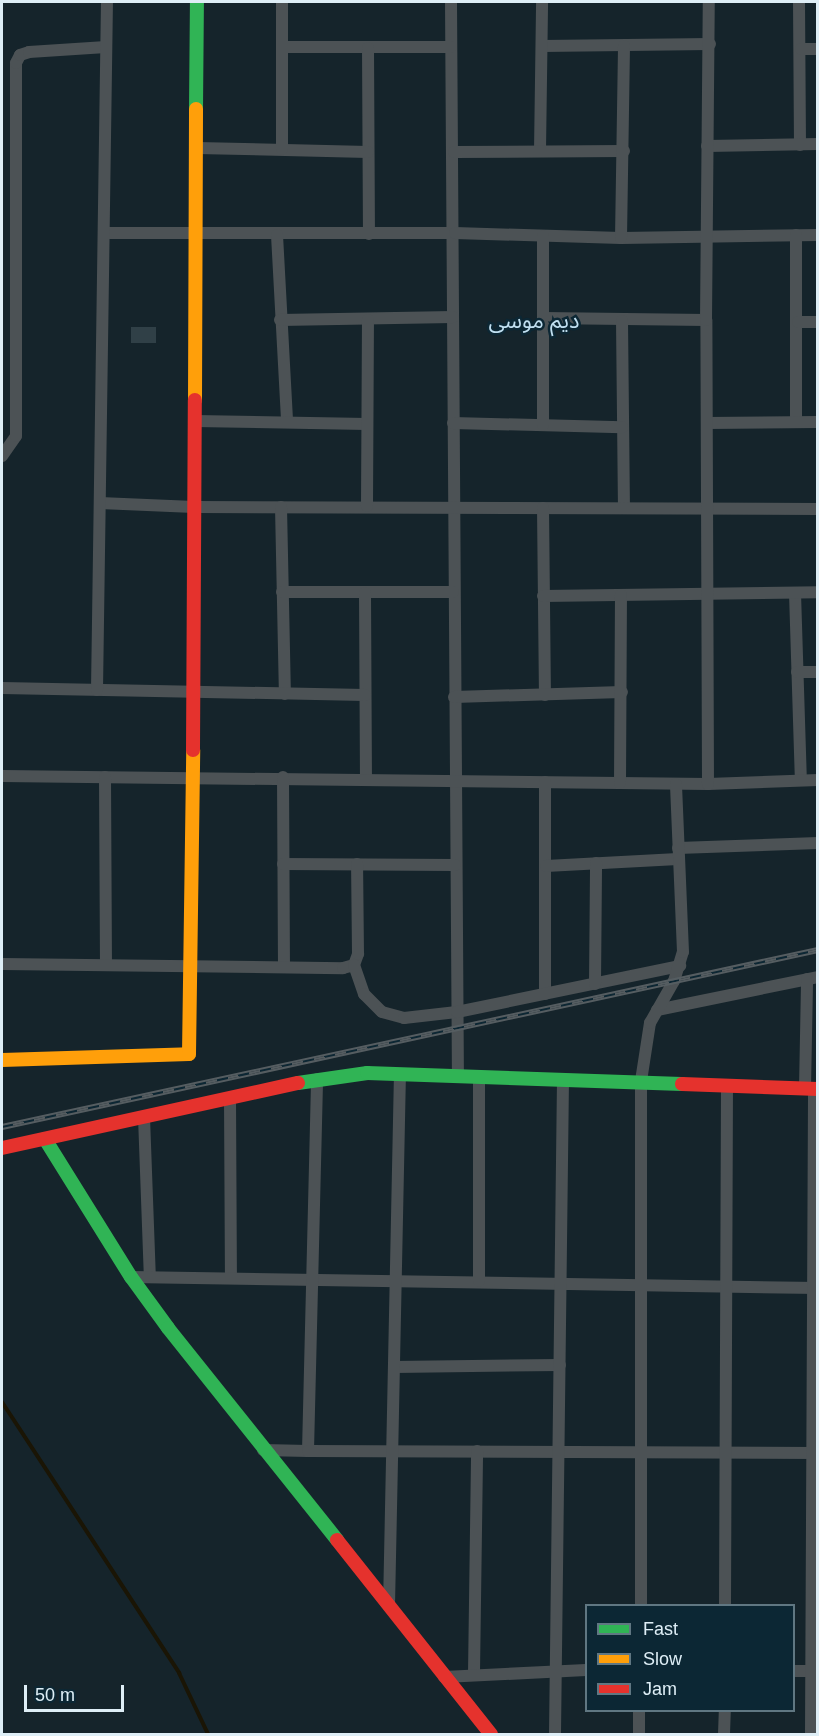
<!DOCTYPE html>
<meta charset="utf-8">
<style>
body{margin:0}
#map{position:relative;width:819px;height:1736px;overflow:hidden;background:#15242b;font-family:Helvetica,"Noto Sans Arabic",sans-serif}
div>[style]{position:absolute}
.stream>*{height:4px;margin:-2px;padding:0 2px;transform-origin:2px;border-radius:2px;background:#1a1505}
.building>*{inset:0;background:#304047;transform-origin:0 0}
.street>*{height:12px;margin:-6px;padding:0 6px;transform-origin:6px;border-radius:6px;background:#4c5255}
.fast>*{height:14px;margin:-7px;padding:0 7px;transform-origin:7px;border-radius:7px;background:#30b455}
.slow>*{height:14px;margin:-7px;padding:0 7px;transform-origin:7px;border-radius:7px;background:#ff9f0a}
.jam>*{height:14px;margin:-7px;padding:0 7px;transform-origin:7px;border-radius:7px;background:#e5322d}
.rail>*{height:6px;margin-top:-3px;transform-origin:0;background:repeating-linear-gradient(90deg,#0c2734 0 11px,#555d61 0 22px);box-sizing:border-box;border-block:2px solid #555d61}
span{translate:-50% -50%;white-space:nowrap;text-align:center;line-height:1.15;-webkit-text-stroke:5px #0c2734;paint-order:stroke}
.quarter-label{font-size:22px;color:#c0dff0}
.frame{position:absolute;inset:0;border:3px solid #deeef6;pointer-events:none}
.legend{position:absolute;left:585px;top:1604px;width:210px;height:108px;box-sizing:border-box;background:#0c2734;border:2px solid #607782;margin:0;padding:8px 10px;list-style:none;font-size:18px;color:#deeef6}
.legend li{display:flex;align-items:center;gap:12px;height:30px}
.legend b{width:30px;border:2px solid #607782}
.scale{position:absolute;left:24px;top:1685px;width:100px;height:27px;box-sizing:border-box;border:3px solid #deeef6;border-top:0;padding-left:8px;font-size:18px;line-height:21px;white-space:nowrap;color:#deeef6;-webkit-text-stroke:4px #0c2734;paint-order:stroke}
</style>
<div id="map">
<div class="stream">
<i style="left:2px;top:1402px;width:324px;rotate:56.8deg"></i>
<i style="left:179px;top:1673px;width:68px;rotate:64.6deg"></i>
</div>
<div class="building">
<i style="left:156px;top:327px;width:16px;height:25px;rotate:90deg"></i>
</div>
<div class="street">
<i style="left:451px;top:2px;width:1074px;rotate:89.63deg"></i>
<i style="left:799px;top:2px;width:143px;rotate:89.6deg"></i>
<i style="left:542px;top:46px;width:168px;rotate:-0.7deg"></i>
<i style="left:283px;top:47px;width:168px"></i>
<i style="left:368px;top:48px;width:186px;rotate:89.7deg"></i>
<i style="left:801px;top:49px;width:17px"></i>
<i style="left:707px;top:146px;width:111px;rotate:-1deg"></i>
<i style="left:197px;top:148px;width:171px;rotate:1.3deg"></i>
<i style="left:282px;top:149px;width:147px;rotate:-90deg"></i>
<i style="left:540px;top:151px;width:149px;rotate:-89.2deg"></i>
<i style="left:454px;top:152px;width:170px;rotate:-0.3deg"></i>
<i style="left:105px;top:233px;width:350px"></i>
<i style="left:455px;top:233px;width:166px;rotate:1.7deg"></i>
<i style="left:621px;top:238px;width:197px;rotate:-0.9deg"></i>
<i style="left:277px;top:235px;width:187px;rotate:86.9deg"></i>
<i style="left:796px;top:235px;width:187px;rotate:90deg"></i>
<i style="left:621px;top:238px;width:192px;rotate:-89.1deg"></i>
<i style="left:544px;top:318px;width:162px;rotate:0.7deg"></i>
<i style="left:280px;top:320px;width:173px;rotate:-1deg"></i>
<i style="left:622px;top:321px;width:185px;rotate:89.4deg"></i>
<i style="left:798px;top:322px;width:20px"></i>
<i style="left:195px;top:421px;width:172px;rotate:1deg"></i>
<i style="left:453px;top:423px;width:169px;rotate:1.4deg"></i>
<i style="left:707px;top:423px;width:111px;rotate:-0.5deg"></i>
<i style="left:543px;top:425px;width:189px;rotate:-90deg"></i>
<i style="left:2px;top:456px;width:24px;rotate:-55deg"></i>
<i style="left:16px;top:436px;width:373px;rotate:-90deg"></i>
<i style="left:16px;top:63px;width:9px;rotate:-63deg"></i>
<i style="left:20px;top:55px;width:9px;rotate:-18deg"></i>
<i style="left:29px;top:52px;width:77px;rotate:-3.7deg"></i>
<i style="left:100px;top:503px;width:94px;rotate:2.4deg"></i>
<i style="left:194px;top:507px;width:624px;rotate:0.18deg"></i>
<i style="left:367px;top:506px;width:186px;rotate:-89.7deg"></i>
<i style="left:281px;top:507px;width:187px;rotate:88.8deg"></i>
<i style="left:543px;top:508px;width:187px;rotate:89.4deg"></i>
<i style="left:282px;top:592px;width:171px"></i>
<i style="left:365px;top:593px;width:185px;rotate:89.7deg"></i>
<i style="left:795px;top:593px;width:187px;rotate:88.2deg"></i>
<i style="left:543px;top:596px;width:275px;rotate:-0.8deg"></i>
<i style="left:797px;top:672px;width:21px"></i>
<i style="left:2px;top:688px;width:363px;rotate:1.1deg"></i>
<i style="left:97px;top:690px;width:688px;rotate:-89.17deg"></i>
<i style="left:454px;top:697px;width:168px;rotate:-1.7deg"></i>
<i style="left:2px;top:776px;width:706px;rotate:0.65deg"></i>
<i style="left:708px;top:784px;width:110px;rotate:-2.1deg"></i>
<i style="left:105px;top:777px;width:186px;rotate:89.7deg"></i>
<i style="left:283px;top:777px;width:190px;rotate:89.7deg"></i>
<i style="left:545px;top:782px;width:212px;rotate:90deg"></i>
<i style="left:620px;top:783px;width:188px;rotate:-89.7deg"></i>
<i style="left:708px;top:784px;width:464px;rotate:-90.2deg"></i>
<i style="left:706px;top:320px;width:318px;rotate:-89.5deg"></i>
<i style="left:678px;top:848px;width:140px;rotate:-2deg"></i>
<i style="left:283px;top:864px;width:172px;rotate:0.3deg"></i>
<i style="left:546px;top:866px;width:132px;rotate:-3deg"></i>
<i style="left:2px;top:964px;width:341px;rotate:0.7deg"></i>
<i style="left:343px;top:968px;width:11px;rotate:-15deg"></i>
<i style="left:354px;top:965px;width:12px;rotate:-70deg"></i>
<i style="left:358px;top:954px;width:90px;rotate:-90.6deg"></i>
<i style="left:354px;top:965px;width:31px;rotate:71deg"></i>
<i style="left:364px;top:994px;width:25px;rotate:45deg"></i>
<i style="left:382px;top:1012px;width:23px;rotate:15deg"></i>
<i style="left:404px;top:1018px;width:53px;rotate:-6.5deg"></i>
<i style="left:457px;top:1012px;width:228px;rotate:-11.7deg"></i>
<i style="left:595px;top:984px;width:121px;rotate:-89.5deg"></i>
<i style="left:657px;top:1010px;width:164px;rotate:-11.6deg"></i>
<i style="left:805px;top:1088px;width:109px;rotate:-88.9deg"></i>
<i style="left:230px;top:1098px;width:180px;rotate:89.7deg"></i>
<i style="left:144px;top:1117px;width:160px;rotate:87.9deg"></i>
<i style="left:131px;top:1277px;width:687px;rotate:0.92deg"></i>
<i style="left:479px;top:1281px;width:205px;rotate:-90deg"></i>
<i style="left:394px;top:1367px;width:166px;rotate:-0.7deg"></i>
<i style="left:263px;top:1450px;width:45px;rotate:1.3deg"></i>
<i style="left:308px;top:1451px;width:372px;rotate:-88.6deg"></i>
<i style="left:308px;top:1451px;width:509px;rotate:0.23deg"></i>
<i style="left:389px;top:1606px;width:532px;rotate:-88.82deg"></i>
<i style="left:641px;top:1606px;width:525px;rotate:-90deg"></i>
<i style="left:641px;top:1081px;width:59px;rotate:-81.2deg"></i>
<i style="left:650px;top:1023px;width:48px;rotate:-60.3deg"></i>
<i style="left:674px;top:981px;width:30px;rotate:-73deg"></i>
<i style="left:683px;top:952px;width:168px;rotate:-92.4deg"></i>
<i style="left:725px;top:1606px;width:521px;rotate:-89.78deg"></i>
<i style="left:794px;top:1671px;width:22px"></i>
<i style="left:474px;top:1673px;width:222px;rotate:-89.2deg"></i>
<i style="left:444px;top:1677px;width:142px;rotate:-2.8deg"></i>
<i style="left:555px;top:1734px;width:655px;rotate:-89.3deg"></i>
<i style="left:639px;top:1734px;width:24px;rotate:-90deg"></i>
<i style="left:724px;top:1734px;width:24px;rotate:-88deg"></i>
<i style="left:811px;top:1734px;width:646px;rotate:-89.73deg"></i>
</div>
<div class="fast">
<i style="left:196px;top:109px;width:107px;rotate:-89.5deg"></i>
<i style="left:298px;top:1083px;width:70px;rotate:-8.2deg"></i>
<i style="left:367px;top:1073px;width:315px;rotate:2deg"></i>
<i style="left:45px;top:1139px;width:163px;rotate:58.1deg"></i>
<i style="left:131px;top:1277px;width:63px;rotate:54deg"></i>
<i style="left:168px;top:1328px;width:271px;rotate:51.4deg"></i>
</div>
<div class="slow">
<i style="left:195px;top:400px;width:291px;rotate:-89.8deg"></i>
<i style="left:2px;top:1060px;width:187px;rotate:-1.8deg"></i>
<i style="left:189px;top:1054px;width:304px;rotate:-89.2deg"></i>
</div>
<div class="jam">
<i style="left:193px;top:750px;width:350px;rotate:-89.7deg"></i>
<i style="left:682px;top:1084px;width:136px;rotate:2.1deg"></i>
<i style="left:2px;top:1148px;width:303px;rotate:-12.4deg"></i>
<i style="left:337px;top:1540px;width:248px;rotate:51.6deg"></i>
</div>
<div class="rail">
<i style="left:2px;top:1127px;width:835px;rotate:-12.24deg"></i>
</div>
<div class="quarter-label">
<span style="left:534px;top:321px">ديم موسى</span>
</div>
<div class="frame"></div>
<ul class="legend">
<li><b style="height:8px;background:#30b455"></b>Fast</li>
<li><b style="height:8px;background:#ff9f0a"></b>Slow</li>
<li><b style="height:8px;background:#e5322d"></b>Jam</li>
</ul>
<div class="scale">50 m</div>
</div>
